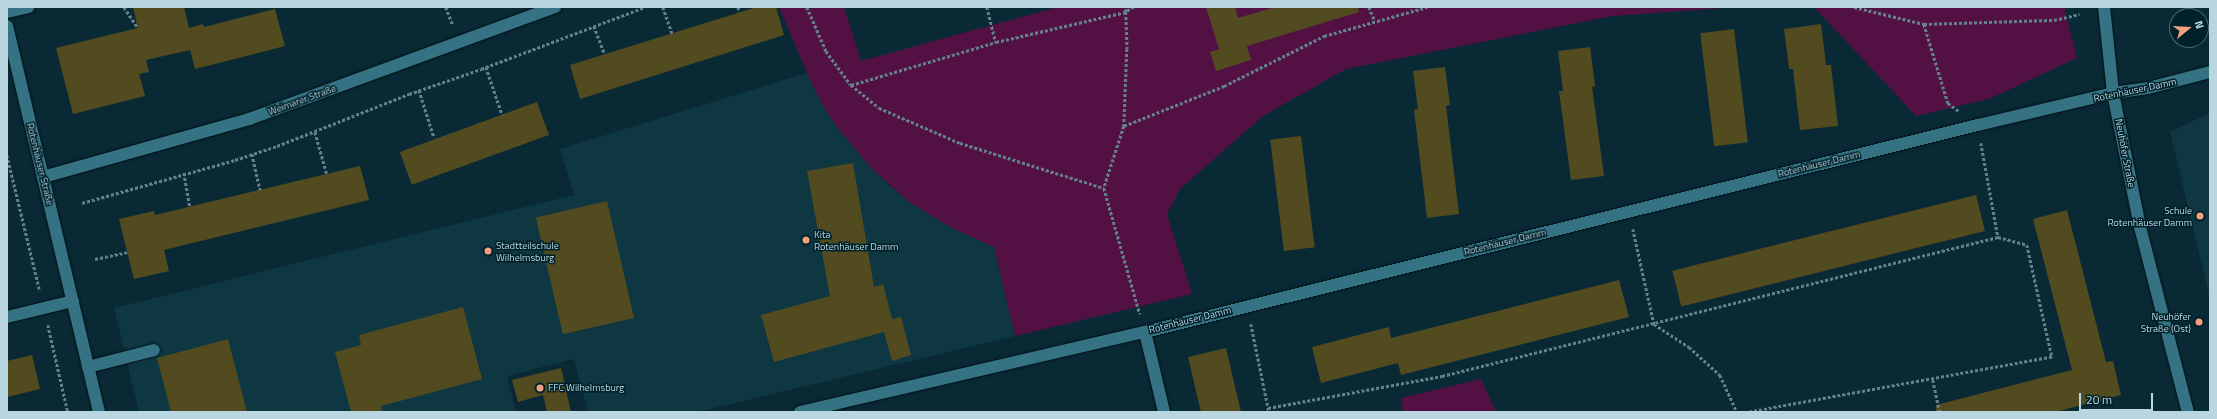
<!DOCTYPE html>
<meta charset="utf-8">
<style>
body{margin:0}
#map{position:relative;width:2217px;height:419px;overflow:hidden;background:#092a34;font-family:"Titillium Web",sans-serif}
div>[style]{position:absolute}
.built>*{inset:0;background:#0e3742}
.green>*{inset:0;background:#531143}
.building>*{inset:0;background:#524b20;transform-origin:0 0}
.path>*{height:2.5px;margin-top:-1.25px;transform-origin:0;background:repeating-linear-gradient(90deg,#62818b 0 3px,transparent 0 5px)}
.roads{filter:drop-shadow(0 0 1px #011117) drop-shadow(0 0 1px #011117)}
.minor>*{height:12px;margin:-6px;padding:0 6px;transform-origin:6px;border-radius:6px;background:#357284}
.dots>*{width:11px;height:11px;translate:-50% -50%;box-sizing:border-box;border:2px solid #00212a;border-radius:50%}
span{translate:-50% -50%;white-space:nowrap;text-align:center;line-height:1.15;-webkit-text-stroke:3px #00212a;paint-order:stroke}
.street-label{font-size:10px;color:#bad7e1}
.poi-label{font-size:10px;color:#bad7e1}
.right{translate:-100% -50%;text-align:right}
.left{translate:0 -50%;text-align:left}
.frame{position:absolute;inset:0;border:8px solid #bad7e1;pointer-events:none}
.north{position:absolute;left:2169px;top:8px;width:40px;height:40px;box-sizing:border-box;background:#00212a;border:1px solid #4a6a73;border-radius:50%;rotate:72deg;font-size:11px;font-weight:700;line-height:16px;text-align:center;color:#bad7e1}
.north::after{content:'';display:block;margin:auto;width:14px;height:18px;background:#f39f82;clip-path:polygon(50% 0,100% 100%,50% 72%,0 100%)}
.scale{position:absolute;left:2079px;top:393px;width:74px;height:18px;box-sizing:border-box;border:2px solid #bad7e1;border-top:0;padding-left:5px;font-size:12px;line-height:14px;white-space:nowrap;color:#bad7e1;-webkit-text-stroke:3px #00212a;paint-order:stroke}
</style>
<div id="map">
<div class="built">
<i style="clip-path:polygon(807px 73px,837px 127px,871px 168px,890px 186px,908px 201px,954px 229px,994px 247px,1015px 336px,697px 412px,588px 412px,574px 359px,507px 376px,516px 412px,139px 412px,114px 308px,574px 195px,560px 149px)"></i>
<i style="clip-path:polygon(2210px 113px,2210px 299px,2170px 132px)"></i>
</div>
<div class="green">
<i style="clip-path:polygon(779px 7px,844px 7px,861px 61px,1058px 7px,1738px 7px,1612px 16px,1346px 69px,1263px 116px,1180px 189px,1167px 214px,1192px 294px,1015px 336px,994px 247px,954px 229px,932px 216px,908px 201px,871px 168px,837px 127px,822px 104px,807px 73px)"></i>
<i style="clip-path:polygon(1814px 7px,2064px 7px,2077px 58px,1989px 99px,1916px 116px)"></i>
<i style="clip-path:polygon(1481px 379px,1496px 412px,1403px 412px,1401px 398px)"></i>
</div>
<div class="building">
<i style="clip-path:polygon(133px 7px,184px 7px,189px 28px,203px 24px,204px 27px,275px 9px,285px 46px,195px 69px,190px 50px,146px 60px,149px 72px,139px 74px,145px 96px,73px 114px,56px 48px,138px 28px)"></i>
<i style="clip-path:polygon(757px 7px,776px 7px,784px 35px,580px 99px,570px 65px)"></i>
<i style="clip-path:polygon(1206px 7px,1235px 7px,1238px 18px,1275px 7px,1358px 7px,1359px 12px,1247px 46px,1251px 60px,1216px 71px,1210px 52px,1219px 49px)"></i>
<i style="clip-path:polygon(1821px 24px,1826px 65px,1831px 65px,1838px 126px,1800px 130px,1793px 69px,1789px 69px,1784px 29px)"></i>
<i style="left:1734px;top:29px;width:114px;height:34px;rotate:83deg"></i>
<i style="clip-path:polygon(1590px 47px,1595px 86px,1592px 87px,1604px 176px,1571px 180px,1559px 91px,1563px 91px,1558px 51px)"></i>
<i style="clip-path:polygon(1445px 67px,1450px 105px,1446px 106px,1459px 214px,1427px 218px,1414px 110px,1418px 109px,1413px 71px)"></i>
<i style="left:537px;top:102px;width:35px;height:146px;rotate:70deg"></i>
<i style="left:1301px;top:136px;width:112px;height:31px;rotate:83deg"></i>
<i style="clip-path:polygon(853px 163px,874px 287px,883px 284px,892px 319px,901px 317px,911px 355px,892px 361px,884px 332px,774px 362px,761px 315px,830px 296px,807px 171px)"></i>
<i style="clip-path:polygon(360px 166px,369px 200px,164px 250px,169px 271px,134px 279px,119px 219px,154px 211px,155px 215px)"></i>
<i style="left:1976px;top:195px;width:37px;height:313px;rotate:76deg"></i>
<i style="left:607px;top:201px;width:120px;height:73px;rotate:77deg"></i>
<i style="clip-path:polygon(2067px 210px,2106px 362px,2113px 361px,2121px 395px,2055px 412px,1936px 412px,1936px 405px,2072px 370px,2033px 219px)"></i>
<i style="clip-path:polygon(1619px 280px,1629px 317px,1401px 375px,1398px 363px,1321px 383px,1312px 347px,1389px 327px,1391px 338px)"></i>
<i style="clip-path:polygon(463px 307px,482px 379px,381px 406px,382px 412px,351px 412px,335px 352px,361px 345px,359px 335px)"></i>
<i style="clip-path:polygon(228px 339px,247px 412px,171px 412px,157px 358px)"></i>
<i style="clip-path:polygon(1226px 348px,1241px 412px,1201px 412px,1188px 357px)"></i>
<i style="clip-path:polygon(32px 355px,40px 389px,7px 397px,7px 361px)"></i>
<i style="clip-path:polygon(561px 368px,571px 412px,547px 412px,543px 395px,518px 402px,512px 380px)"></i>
</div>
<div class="path">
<i style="left:124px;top:7px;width:25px;rotate:56deg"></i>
<i style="left:446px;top:7px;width:19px;rotate:69deg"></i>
<i style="left:663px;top:7px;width:28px;rotate:71deg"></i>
<i style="left:738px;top:7px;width:5px;rotate:68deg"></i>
<i style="left:807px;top:7px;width:48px;rotate:66.6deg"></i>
<i style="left:826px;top:51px;width:42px;rotate:53.7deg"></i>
<i style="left:851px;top:85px;width:36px;rotate:39deg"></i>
<i style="left:879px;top:108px;width:88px;rotate:23.4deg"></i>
<i style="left:960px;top:143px;width:151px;rotate:17.4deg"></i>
<i style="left:987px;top:7px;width:36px;rotate:76deg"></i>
<i style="left:1134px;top:7px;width:9px;rotate:148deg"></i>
<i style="left:1126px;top:12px;width:37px;rotate:88deg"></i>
<i style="left:1127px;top:49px;width:77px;rotate:92.2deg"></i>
<i style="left:1124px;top:126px;width:65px;rotate:107.9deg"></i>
<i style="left:1104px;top:188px;width:131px;rotate:74.1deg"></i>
<i style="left:1369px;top:7px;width:15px;rotate:67deg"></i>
<i style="left:1854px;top:7px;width:72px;rotate:13.7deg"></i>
<i style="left:1924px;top:24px;width:130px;rotate:-1.8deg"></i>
<i style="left:2054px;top:20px;width:26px;rotate:-13deg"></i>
<i style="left:1924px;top:24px;width:83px;rotate:73.1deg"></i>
<i style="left:1948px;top:103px;width:14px;rotate:36deg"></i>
<i style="left:594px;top:26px;width:30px;rotate:69deg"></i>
<i style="left:486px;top:67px;width:50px;rotate:71.2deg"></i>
<i style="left:851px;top:85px;width:151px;rotate:-16.5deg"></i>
<i style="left:996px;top:42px;width:133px;rotate:-13deg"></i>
<i style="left:1126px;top:12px;width:5px;rotate:-112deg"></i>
<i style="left:419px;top:90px;width:49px;rotate:72.3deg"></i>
<i style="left:1124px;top:126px;width:108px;rotate:-21.8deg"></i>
<i style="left:1224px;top:86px;width:112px;rotate:-26.6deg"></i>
<i style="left:1324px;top:36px;width:107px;rotate:-15.7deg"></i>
<i style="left:315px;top:132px;width:44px;rotate:74.1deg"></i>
<i style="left:1981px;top:143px;width:96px;rotate:79.7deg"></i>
<i style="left:252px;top:154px;width:37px;rotate:77deg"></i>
<i style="left:7px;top:155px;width:140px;rotate:76.4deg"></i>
<i style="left:184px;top:173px;width:35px;rotate:80deg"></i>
<i style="left:82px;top:203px;width:159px;rotate:-15.7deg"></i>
<i style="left:235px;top:160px;width:44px;rotate:-18.4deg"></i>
<i style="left:277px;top:146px;width:142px;rotate:-21.5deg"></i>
<i style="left:409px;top:94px;width:76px;rotate:-19.1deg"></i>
<i style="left:481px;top:69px;width:175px;rotate:-20.7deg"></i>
<i style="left:1633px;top:229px;width:97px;rotate:77.5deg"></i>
<i style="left:1654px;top:324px;width:42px;rotate:33.3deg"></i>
<i style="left:1689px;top:347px;width:42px;rotate:42.1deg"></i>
<i style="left:1720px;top:375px;width:41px;rotate:65.3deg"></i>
<i style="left:95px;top:259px;width:33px;rotate:-12deg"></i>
<i style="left:1251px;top:324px;width:90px;rotate:78.4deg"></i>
<i style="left:48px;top:325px;width:89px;rotate:77.1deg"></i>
<i style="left:1933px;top:380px;width:33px;rotate:78deg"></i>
<i style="left:1268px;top:408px;width:177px;rotate:-10.4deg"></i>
<i style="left:1442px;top:376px;width:573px;rotate:-14.04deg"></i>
<i style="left:1998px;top:237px;width:30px;rotate:15deg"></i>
<i style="left:2027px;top:245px;width:115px;rotate:77.4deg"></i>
<i style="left:2052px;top:357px;width:307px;rotate:169.7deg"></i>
</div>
<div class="roads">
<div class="minor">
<i style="left:2104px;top:7px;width:86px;rotate:84deg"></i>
<i style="left:2113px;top:93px;width:137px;rotate:78.6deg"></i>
<i style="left:2140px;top:227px;width:191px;rotate:75.5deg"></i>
<i style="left:7px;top:12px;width:22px;rotate:-13deg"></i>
<i style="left:7px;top:26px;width:397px;rotate:76.6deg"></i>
<i style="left:43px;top:177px;width:214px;rotate:-15.7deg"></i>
<i style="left:249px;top:119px;width:326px;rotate:-20.1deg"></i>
<i style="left:7px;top:317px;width:68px;rotate:-13.6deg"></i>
<i style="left:1145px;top:332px;width:82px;rotate:76.6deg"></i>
<i style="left:88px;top:367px;width:68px;rotate:-14.4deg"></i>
<i style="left:800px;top:412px;width:354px;rotate:-13.1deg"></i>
<i style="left:1145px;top:332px;width:858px;rotate:-13.96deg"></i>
<i style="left:1978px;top:125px;width:139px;rotate:-13.3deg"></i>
<i style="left:2113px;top:93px;width:35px;rotate:-8deg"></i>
<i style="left:2148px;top:88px;width:64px;rotate:-14.5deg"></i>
</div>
</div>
<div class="dots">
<i style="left:2200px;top:216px;background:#f39f82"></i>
<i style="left:806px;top:240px;background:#f39f82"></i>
<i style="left:488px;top:251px;background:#f39f82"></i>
<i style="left:2199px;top:322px;background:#f39f82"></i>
<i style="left:540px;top:388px;background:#f39f82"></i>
</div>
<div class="street-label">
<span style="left:2135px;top:90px;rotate:-12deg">Rotenhäuser Damm</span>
<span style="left:302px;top:100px;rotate:-20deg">Weimarer Straße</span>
<span style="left:2125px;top:153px;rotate:79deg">Neuhöfer Straße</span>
<span style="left:40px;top:164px;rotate:76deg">Rotenhäuser Straße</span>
<span style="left:1819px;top:164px;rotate:-14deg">Rotenhäuser Damm</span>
<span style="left:1505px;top:242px;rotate:-14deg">Rotenhäuser Damm</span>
<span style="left:1190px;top:320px;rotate:-14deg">Rotenhäuser Damm</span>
</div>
<div class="poi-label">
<span class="right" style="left:2192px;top:216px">Schule<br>Rotenhäuser Damm</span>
<span class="left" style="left:814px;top:240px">Kita<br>Rotenhäuser Damm</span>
<span class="left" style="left:496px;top:251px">Stadtteilschule<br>Wilhelmsburg</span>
<span class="right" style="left:2191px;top:322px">Neuhöfer<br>Straße (Ost)</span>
<span class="left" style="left:548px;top:388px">FFC Wilhelmsburg</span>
</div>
<div class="frame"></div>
<div class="north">N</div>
<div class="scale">20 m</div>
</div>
